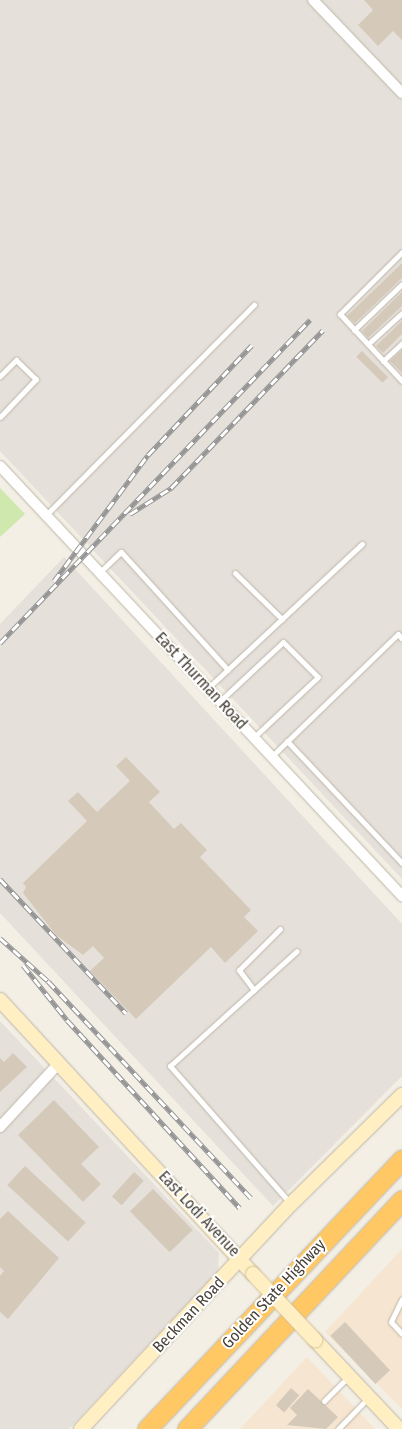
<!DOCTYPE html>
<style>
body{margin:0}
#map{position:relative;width:402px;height:1429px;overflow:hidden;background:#f3efe5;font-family:"Fira Sans Condensed",sans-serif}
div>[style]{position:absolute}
.commercial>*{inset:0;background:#f6e5d0}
.industrial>*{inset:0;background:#e5e0da}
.green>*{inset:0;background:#cfe8ad}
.building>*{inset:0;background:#d5caba;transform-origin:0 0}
.roads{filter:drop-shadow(0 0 1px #bfb6a8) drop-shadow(0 0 1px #bfb6a8)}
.lane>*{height:5px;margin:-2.5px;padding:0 2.5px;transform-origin:2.5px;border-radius:2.5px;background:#fff}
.street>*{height:10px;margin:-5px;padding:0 5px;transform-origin:5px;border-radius:5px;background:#fff}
.secondary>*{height:14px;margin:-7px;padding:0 7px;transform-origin:7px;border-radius:7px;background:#ffefc3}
.highway>*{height:19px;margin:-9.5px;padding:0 9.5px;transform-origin:9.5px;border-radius:9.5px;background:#ffc864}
.rail>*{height:5px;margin-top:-2.5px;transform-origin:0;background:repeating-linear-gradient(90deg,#fff 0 9px,#959595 0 18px);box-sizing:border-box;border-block:1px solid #959595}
.bridges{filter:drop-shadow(0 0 1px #d4c294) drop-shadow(0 0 1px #d4c294)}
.secondary-bridge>*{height:14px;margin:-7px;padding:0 7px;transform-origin:7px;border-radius:7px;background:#ffefc3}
span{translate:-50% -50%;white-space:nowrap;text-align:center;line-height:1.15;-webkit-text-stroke:4px #fff;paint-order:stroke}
.street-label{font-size:16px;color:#463f35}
</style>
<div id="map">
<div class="commercial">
<i style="clip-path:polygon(402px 1249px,402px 1409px,325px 1332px)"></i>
<i style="clip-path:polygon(307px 1357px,375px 1429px,240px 1429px)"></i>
</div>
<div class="industrial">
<i style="clip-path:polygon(0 0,402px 0,402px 879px,0 451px)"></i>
<i style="clip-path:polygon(64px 557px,402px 924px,402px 1076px,273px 1206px,0 913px,0 624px)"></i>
<i style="clip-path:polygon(0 1021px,219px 1253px,218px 1271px,69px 1429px,0 1429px)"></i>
</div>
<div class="green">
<i style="clip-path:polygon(0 488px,25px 514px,0 537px)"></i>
</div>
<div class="building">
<i style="clip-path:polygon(364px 0,402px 0,402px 40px,393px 31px,378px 46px,358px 25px,373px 10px)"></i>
<i style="clip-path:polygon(402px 263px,402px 278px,355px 323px,347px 316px)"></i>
<i style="clip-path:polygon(402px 292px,402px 306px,368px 338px,362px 331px)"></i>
<i style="clip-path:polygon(402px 321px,402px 334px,383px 353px,376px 346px)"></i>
<i style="clip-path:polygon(402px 350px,402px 373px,390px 361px)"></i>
<i style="left:362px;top:351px;width:37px;height:8px;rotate:45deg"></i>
<i style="clip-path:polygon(126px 757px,160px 792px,149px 802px,174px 829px,181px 823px,207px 850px,200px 857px,251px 910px,244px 917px,258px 931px,225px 963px,211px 947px,136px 1019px,90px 971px,104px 958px,93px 946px,83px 955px,56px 935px,23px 893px,26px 887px,23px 883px,87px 821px,68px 801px,78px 792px,97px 812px,130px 781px,116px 766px)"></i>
<i style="clip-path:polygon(13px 1053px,27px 1067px,0 1092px,0 1058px,4px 1062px)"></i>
<i style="clip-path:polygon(54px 1100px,99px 1147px,81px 1164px,101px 1184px,83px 1202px,18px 1135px)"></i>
<i style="left:25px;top:1166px;width:83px;height:26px;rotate:43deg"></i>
<i style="left:134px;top:1172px;width:13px;height:33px;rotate:42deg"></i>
<i style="left:153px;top:1189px;width:57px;height:32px;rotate:46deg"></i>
<i style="clip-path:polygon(8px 1211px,59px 1258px,8px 1319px,0 1312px,0 1276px,4px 1271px,0 1267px,0 1219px)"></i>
<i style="left:345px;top:1322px;width:66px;height:20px;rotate:47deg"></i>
<i style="left:291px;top:1388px;width:11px;height:23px;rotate:41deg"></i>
<i style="clip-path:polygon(308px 1389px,338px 1417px,326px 1429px,287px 1425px,297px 1415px,290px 1408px)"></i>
</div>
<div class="roads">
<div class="lane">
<i style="left:402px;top:252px;width:88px;rotate:135deg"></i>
<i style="left:340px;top:314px;width:91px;rotate:47.2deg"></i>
<i style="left:354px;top:330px;width:66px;rotate:-43.8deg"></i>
<i style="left:368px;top:344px;width:46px;rotate:-42.4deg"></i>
<i style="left:383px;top:361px;width:26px;rotate:-43deg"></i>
<i style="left:0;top:376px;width:23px;rotate:-45deg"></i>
<i style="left:16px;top:360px;width:28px;rotate:44deg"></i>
<i style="left:36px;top:379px;width:52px;rotate:133.5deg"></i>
<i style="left:46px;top:515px;width:296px;rotate:-45.3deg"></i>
<i style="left:100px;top:572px;width:29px;rotate:-44deg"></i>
<i style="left:121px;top:552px;width:159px;rotate:47.8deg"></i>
<i style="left:235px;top:573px;width:66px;rotate:44.4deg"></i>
<i style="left:208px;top:688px;width:211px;rotate:-43.1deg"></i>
<i style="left:220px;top:701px;width:86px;rotate:-43.1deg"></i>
<i style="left:283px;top:642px;width:49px;rotate:45deg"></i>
<i style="left:318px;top:677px;width:88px;rotate:136.8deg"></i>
<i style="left:287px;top:741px;width:168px;rotate:46.7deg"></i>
<i style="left:272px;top:756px;width:175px;rotate:-44.1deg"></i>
<i style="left:398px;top:634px;width:6px;rotate:51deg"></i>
<i style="left:254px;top:990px;width:25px;rotate:-127deg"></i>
<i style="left:239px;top:970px;width:58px;rotate:-45deg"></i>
<i style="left:291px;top:1204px;width:184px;rotate:-131.2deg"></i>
<i style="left:170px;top:1066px;width:171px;rotate:-42.2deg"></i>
<i style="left:402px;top:1299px;width:25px;rotate:116deg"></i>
<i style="left:391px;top:1322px;width:16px;rotate:47deg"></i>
<i style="left:324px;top:1401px;width:34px;rotate:-45deg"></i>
<i style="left:338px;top:1429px;width:43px;rotate:-45.9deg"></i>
</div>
<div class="street">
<i style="left:313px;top:0;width:129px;rotate:46.3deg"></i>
<i style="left:0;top:466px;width:589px;rotate:46.93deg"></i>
<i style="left:0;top:1127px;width:87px;rotate:-47.3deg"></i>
</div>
<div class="secondary">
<i style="left:0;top:1000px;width:373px;rotate:47.3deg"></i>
<i style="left:315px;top:1340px;width:122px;rotate:46.7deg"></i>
<i style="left:81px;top:1429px;width:308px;rotate:-47deg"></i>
<i style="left:291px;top:1204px;width:156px;rotate:-44.5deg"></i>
</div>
<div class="highway">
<i style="left:147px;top:1429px;width:371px;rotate:-46.6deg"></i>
<i style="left:187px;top:1429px;width:314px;rotate:-46.8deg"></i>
</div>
</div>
<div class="rail">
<i style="left:130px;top:514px;width:49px;rotate:-32.4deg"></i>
<i style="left:171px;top:488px;width:219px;rotate:-46.1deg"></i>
<i style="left:54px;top:581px;width:157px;rotate:-53.3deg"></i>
<i style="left:148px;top:455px;width:151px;rotate:-46.6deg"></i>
<i style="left:0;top:643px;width:448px;rotate:-46.2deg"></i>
<i style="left:0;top:879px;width:184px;rotate:46.8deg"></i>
<i style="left:0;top:938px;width:64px;rotate:41.9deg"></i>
<i style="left:48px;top:981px;width:297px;rotate:46.9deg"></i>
<i style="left:23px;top:965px;width:70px;rotate:51.3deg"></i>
<i style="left:67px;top:1020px;width:255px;rotate:47.4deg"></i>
</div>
<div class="bridges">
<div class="secondary-bridge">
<i style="left:253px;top:1274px;width:91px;rotate:46.8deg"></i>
</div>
</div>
<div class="street-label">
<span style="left:201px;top:681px;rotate:47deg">East Thurman Road</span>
<span style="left:199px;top:1214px;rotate:47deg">East Lodi Avenue</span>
<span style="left:274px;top:1294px;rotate:-47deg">Golden State Highway</span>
<span style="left:189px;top:1315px;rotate:-47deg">Beckman Road</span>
</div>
</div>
